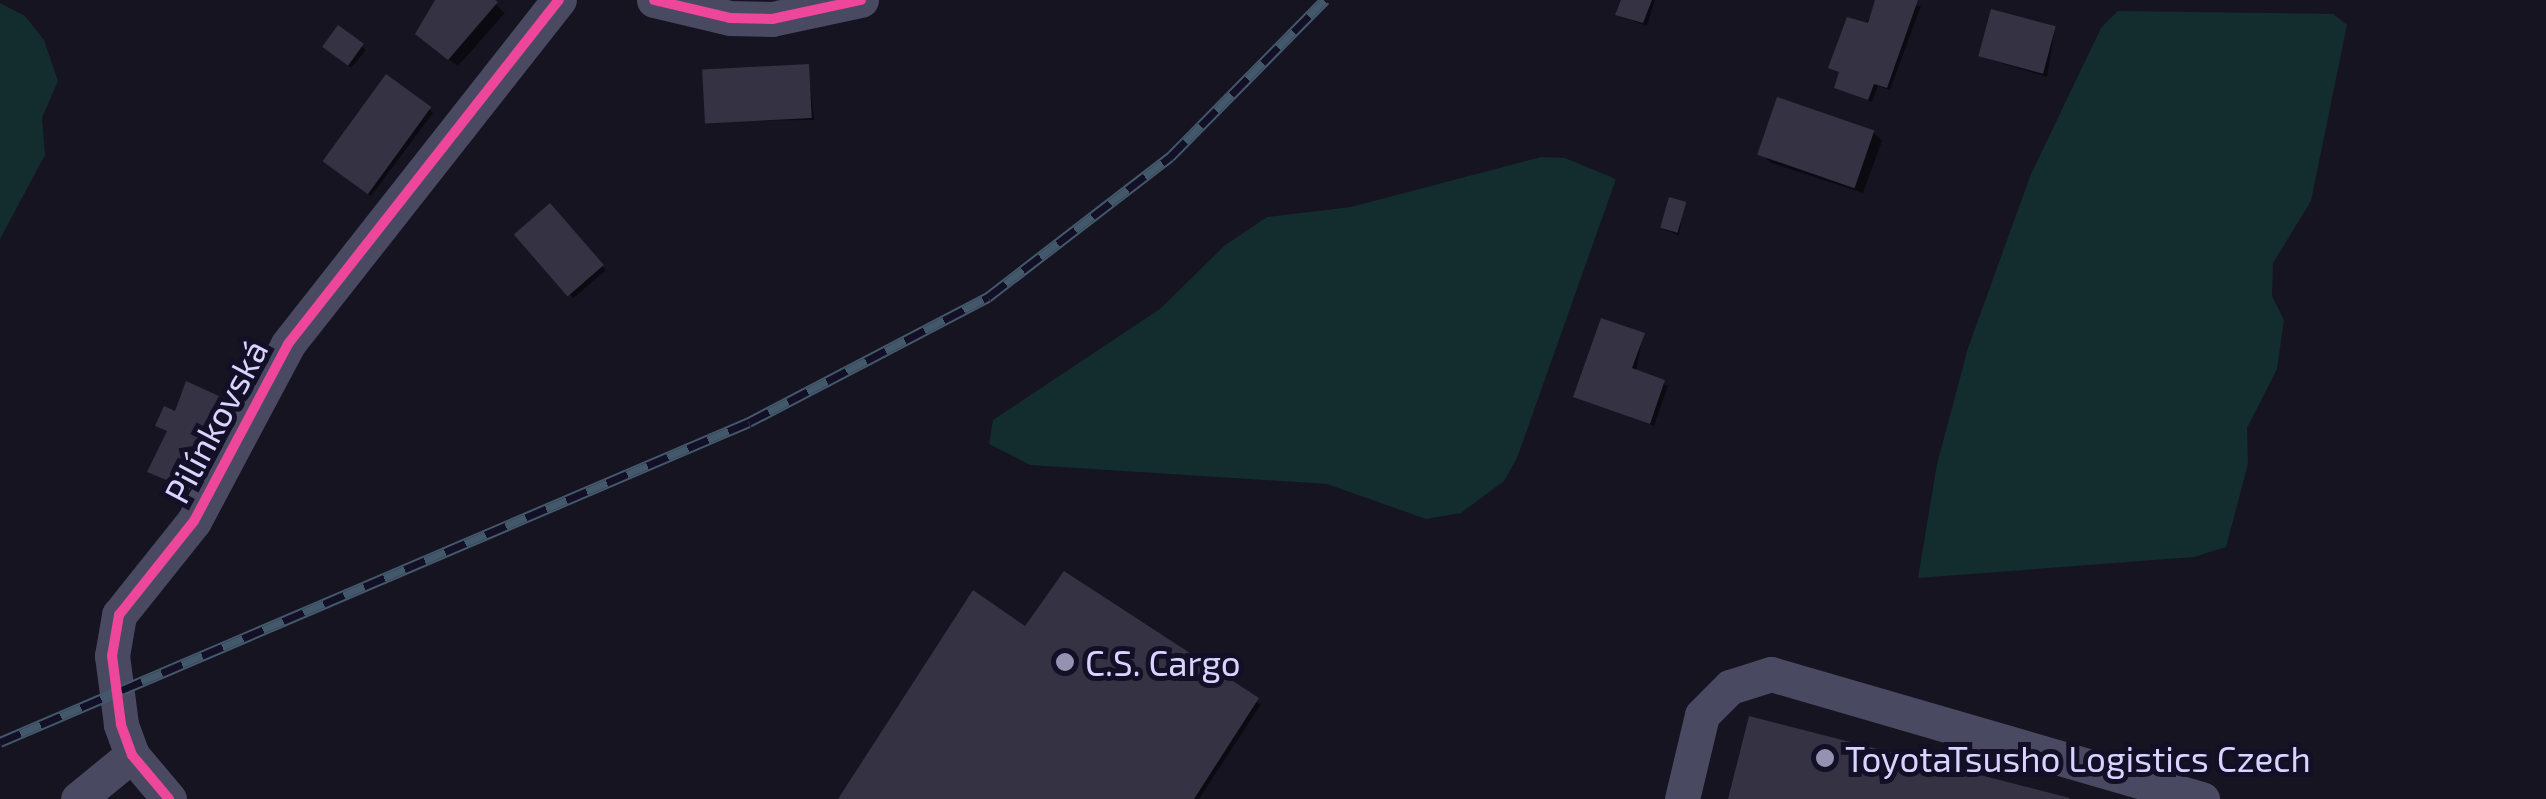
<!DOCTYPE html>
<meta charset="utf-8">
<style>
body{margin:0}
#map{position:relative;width:2546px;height:799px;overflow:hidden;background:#161421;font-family:"Exo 2",sans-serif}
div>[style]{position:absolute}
.green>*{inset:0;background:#132c2d}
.shadow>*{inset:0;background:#0007;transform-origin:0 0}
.building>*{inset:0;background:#343243;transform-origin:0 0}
.minor>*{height:35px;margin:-17.5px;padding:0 17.5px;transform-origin:17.5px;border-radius:17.5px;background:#4a4962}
.rail>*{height:11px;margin-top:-5.5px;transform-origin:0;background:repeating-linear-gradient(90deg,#130f26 0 22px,#43596b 0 44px);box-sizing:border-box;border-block:2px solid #43596b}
.cycleway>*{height:10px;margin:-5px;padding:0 5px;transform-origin:5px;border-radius:5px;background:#ed469a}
.dots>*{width:28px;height:28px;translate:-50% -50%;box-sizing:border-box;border:5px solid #130f26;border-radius:50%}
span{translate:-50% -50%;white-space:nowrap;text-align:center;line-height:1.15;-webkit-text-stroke:10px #130f26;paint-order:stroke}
.street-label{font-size:35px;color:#d9d4ff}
.poi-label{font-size:35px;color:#d9d4ff}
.left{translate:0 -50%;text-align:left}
</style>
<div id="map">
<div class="green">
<i style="clip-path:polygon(0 3px,25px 16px,44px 40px,58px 81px,42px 118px,45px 155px,0 239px)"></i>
<i style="clip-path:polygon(2118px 11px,2333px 14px,2347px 25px,2311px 201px,2273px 263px,2272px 296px,2284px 320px,2277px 369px,2247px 428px,2248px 464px,2226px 547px,2194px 557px,1918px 578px,1937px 464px,1968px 348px,2031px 174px,2101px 28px)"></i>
<i style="clip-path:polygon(1541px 157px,1565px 158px,1616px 179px,1517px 458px,1504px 481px,1461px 513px,1426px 519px,1327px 484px,1030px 465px,989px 444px,993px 420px,1160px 309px,1224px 246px,1267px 217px,1351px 207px)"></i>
</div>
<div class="shadow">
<i style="clip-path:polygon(441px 0,491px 0,505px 13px,458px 66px,427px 43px)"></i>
<i style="clip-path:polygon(1623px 0,1655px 0,1647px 26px,1618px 15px)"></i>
<i style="clip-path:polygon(1878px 0,1921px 6px,1890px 90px,1878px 86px,1872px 102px,1836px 88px)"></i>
<i style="clip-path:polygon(339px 29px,366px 50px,351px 68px,329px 50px)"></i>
<i style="clip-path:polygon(2055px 29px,2047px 77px,1982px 57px)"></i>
<i style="clip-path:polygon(808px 67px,814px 120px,707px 121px)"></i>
<i style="clip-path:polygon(429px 109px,433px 113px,371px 196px,329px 164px)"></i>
<i style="clip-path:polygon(1873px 132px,1882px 141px,1863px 193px,1771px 163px,1762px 155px)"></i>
<i style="clip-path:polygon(1684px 205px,1679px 235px,1665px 230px,1661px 227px)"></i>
<i style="left:550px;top:206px;width:85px;height:43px;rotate:49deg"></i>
<i style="clip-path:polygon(1643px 335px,1636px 372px,1668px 386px,1654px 426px,1576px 396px)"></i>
<i style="clip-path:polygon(229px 403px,195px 492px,150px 472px,169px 432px,158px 426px)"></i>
<i style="clip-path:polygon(1026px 630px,1261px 704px,1199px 799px,841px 799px)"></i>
</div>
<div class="building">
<i style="clip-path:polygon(435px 0,495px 0,498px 2px,448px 60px,415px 34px)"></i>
<i style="clip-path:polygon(1621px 0,1652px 0,1643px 23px,1615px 15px)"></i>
<i style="clip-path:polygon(1875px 0,1918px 0,1887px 88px,1874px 84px,1868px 100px,1834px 88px,1839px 72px,1828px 68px,1847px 17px,1868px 23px)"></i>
<i style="left:1991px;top:9px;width:67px;height:49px;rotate:15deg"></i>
<i style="left:338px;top:25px;width:32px;height:27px;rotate:36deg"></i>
<i style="left:809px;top:64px;width:54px;height:107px;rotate:87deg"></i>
<i style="left:386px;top:74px;width:56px;height:108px;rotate:36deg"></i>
<i style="left:1777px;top:97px;width:103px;height:61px;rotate:19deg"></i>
<i style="left:1669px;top:197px;width:18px;height:32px;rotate:16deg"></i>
<i style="left:550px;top:203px;width:82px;height:48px;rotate:49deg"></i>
<i style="clip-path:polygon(1601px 318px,1645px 333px,1632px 368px,1665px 380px,1650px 424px,1573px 397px)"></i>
<i style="clip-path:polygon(186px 381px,230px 401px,190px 490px,147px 472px,167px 431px,155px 426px,164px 406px,175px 411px)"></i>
<i style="clip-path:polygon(1064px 571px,1259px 698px,1194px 799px,838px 799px,973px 590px,1025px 626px)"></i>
<i style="clip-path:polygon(1749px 716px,2070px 798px,2069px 799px,1728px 799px)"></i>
</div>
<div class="minor">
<i style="left:654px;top:0;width:78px;rotate:13.3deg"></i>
<i style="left:730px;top:18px;width:42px;rotate:1.4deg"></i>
<i style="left:772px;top:19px;width:91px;rotate:-12.1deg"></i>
<i style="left:78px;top:799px;width:70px;rotate:-39.2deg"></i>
<i style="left:169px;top:799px;width:57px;rotate:-130.1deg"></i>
<i style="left:132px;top:755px;width:33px;rotate:-110deg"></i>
<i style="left:121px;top:724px;width:69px;rotate:-97.5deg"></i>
<i style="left:112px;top:656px;width:42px;rotate:-80.3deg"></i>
<i style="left:119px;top:615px;width:120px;rotate:-51.4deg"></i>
<i style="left:194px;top:521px;width:200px;rotate:-62deg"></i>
<i style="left:288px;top:344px;width:438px;rotate:-51.8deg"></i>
<i style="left:1682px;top:799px;width:86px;rotate:-76.6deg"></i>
<i style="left:1702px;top:715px;width:40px;rotate:-45deg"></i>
<i style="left:1730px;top:687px;width:43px;rotate:-17.6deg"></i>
<i style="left:1771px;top:674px;width:449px;rotate:16.2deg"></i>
</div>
<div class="rail">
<i style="left:0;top:742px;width:814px;rotate:-23.13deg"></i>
<i style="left:749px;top:422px;width:270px;rotate:-27.6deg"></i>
<i style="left:988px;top:297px;width:230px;rotate:-37.6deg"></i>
<i style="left:1170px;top:157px;width:221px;rotate:-45.4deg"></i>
</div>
<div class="cycleway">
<i style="left:654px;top:0;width:78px;rotate:13.3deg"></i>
<i style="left:730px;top:18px;width:42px;rotate:1.4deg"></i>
<i style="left:772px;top:19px;width:91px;rotate:-12.1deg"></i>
<i style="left:169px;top:799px;width:57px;rotate:-130.1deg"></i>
<i style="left:132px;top:755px;width:33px;rotate:-110deg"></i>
<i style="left:121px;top:724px;width:69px;rotate:-97.5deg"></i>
<i style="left:112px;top:656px;width:42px;rotate:-80.3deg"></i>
<i style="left:119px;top:615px;width:120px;rotate:-51.4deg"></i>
<i style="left:194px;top:521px;width:200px;rotate:-62deg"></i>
<i style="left:288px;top:344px;width:438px;rotate:-51.8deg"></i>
</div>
<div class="dots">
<i style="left:1065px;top:662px;background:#9591b1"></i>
<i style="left:1825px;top:758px;background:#9591b1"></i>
</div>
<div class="street-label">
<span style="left:215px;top:421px;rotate:-62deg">Pilínkovská</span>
</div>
<div class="poi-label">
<span class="left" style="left:1085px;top:662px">C.S. Cargo</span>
<span class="left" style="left:1845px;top:758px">ToyotaTsusho Logistics Czech</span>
</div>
</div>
